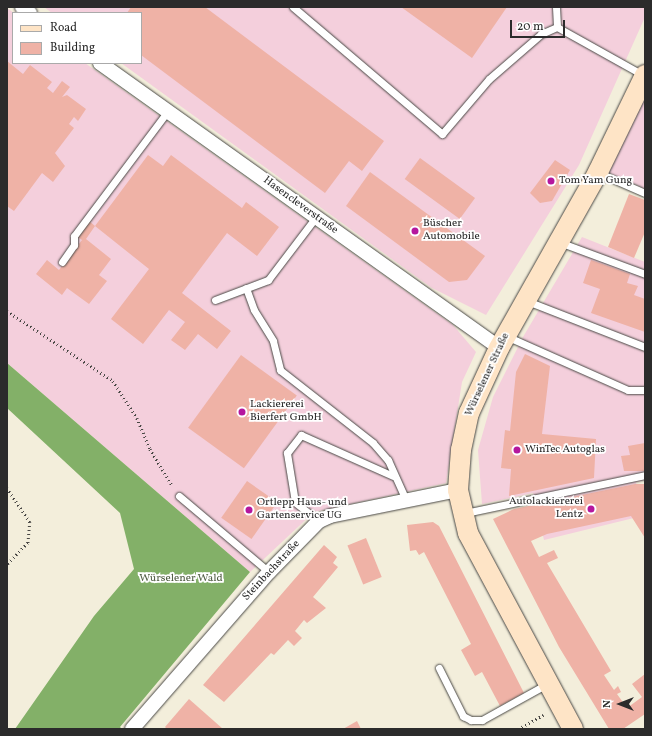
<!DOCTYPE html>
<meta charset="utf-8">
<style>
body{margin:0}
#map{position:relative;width:652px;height:736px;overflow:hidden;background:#f3eedb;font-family:Vollkorn,serif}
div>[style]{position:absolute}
.built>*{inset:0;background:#f4cfdc}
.forest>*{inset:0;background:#83b068}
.building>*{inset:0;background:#efb2a6;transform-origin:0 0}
.path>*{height:2.5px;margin-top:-1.25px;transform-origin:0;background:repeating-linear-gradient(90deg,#494845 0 1px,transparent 0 4px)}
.roads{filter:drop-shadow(0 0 1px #494845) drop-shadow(0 0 1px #494845)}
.service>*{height:7px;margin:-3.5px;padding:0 3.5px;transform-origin:3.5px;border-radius:3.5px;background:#fff}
.minor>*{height:14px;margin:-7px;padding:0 7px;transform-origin:7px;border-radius:7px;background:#fff}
.secondary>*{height:20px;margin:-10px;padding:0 10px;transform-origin:10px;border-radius:10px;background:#fee4c6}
.dots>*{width:11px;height:11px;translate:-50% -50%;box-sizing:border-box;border:2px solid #fff;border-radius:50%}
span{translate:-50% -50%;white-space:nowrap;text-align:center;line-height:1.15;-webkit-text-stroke:3.5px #fff;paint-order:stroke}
.poi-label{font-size:11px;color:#2b2b2b}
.left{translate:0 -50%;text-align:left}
.right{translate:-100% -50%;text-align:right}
.street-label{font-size:11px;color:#2b2b2b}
.park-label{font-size:11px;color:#4f5c42}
.frame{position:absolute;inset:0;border:8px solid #2b2b2b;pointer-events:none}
.legend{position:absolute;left:12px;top:12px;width:130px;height:52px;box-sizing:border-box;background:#fff;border:1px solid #aaa;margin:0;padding:5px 7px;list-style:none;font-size:12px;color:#2b2b2b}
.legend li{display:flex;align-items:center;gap:8px;height:20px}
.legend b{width:20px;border:1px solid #aaa}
.north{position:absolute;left:600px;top:684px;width:40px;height:40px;-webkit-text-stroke:3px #fff;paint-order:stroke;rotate:270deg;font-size:11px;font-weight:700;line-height:16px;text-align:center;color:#2b2b2b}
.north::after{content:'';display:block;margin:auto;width:14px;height:18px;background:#2b2b2b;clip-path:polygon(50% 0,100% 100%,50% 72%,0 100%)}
.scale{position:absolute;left:510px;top:20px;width:55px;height:18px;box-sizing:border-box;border:2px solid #2b2b2b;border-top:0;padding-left:5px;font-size:12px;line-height:14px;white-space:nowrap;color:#2b2b2b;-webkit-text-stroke:3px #fff;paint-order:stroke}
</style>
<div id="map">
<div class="built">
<i style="clip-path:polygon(44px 7px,645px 7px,645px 17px,579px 165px,486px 315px,432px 288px,121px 63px,141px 63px,141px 13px,52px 13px)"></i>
<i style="clip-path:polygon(7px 8px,14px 13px,13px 63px,85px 63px,453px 325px,476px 352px,462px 382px,446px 483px,314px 512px,250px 572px,7px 363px)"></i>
<i style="clip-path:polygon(645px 87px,645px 189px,607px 172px)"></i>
<i style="clip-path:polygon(582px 237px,645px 262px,645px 480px,636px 482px,642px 516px,544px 540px,533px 493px,482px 504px,478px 450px,493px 397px,523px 337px)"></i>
</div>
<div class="forest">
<i style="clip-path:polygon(7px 363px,250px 572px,120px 727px,122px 729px,15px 729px,94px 616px,134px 569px,120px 513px,7px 408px)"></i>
</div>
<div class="building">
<i style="clip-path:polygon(131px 7px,205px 7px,384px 141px,362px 171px,349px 161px,325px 193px,141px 55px,141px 13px,127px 13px)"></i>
<i style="clip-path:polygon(401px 7px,507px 7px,472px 58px)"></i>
<i style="clip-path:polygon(7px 61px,23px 74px,30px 65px,52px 82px,47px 88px,53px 93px,62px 81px,70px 87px,62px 97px,67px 95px,86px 109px,78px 121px,74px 117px,69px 124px,74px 128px,55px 153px,65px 166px,53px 182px,42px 173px,14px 211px,7px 206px)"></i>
<i style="clip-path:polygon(148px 155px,163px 166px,171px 155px,242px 208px,246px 202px,279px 227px,257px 256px,227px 233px,182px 293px,231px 331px,217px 349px,198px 334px,185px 350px,171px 340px,185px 322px,169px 310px,143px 344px,111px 319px,149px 269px,95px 226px)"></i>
<i style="left:420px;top:158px;width:68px;height:26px;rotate:36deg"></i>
<i style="clip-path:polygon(555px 160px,570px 170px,552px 201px,540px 203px,530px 193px)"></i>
<i style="clip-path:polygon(370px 172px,485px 256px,467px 280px,449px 282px,346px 206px)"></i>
<i style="clip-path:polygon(629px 194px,645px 200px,645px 232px,634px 258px,608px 247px)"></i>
<i style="clip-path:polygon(89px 221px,95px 226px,86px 239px,111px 259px,99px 275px,107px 281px,89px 304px,67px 288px,62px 295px,36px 274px,47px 260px,59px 270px,82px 240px,78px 237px)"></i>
<i style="clip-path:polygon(591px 260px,630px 274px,627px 283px,638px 286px,634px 295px,645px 299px,645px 332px,591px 313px,600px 289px,583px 283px)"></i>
<i style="clip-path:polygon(525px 354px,550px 366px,542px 434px,596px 439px,594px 478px,509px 496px,511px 469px,501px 468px,505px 430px,510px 431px,516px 372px)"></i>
<i style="left:241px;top:355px;width:69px;height:90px;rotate:36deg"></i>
<i style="clip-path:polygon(645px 443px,645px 471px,624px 471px,621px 456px,630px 455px,628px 446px)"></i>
<i style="left:247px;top:481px;width:37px;height:45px;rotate:35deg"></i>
<i style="clip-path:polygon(635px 484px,645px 484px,645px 538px,631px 516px,547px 534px,531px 541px,539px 557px,554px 550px,558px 558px,547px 563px,611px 671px,604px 675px,614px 690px,618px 686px,621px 692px,617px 694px,627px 708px,642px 697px,632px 684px,645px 674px,645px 714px,623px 729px,609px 729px,559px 647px,493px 519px,514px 509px)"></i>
<i style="clip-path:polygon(433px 522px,439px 526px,524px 693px,500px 706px,482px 672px,475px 676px,461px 650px,471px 644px,424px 552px,419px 555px,416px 550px,410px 551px,407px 525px)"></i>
<i style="left:366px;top:538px;width:42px;height:20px;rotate:68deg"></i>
<i style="clip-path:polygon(324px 545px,337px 557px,333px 563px,338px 567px,313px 597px,326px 608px,307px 623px,304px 620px,295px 631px,302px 638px,294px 646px,288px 640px,274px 655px,271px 653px,224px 702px,203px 685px)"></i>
<i style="clip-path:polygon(189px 699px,223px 729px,167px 729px,165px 727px)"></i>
<i style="clip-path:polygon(357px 721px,361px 729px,343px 729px)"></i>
</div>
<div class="path">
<i style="left:7px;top:311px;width:127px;rotate:33.4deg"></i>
<i style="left:113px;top:381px;width:44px;rotate:57deg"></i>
<i style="left:137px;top:418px;width:34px;rotate:67deg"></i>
<i style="left:150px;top:449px;width:42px;rotate:58.6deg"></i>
<i style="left:7px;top:488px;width:41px;rotate:55.9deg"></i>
<i style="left:30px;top:522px;width:21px;rotate:95deg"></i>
<i style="left:28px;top:543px;width:30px;rotate:134deg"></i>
<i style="left:518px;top:729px;width:29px;rotate:-29deg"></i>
</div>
<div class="roads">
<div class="service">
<i style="left:293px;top:7px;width:196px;rotate:40.4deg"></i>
<i style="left:442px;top:134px;width:72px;rotate:-49.5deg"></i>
<i style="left:489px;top:79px;width:69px;rotate:-40.9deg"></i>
<i style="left:541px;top:34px;width:17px;rotate:-24deg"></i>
<i style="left:557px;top:27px;width:98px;rotate:29.2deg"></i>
<i style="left:556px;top:7px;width:20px;rotate:87deg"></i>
<i style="left:599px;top:173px;width:50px;rotate:23.5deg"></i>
<i style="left:559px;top:242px;width:92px;rotate:20.4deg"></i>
<i style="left:62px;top:262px;width:21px;rotate:-55deg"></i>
<i style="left:74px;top:245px;width:9px;rotate:-90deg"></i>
<i style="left:74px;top:236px;width:156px;rotate:-53.1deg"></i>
<i style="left:246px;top:288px;width:23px;rotate:70deg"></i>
<i style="left:254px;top:310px;width:36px;rotate:58deg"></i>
<i style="left:273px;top:341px;width:30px;rotate:76deg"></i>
<i style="left:280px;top:370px;width:118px;rotate:38.1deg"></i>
<i style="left:373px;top:443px;width:23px;rotate:49deg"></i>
<i style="left:388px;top:460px;width:44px;rotate:65.8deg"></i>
<i style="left:215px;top:300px;width:57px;rotate:-20.7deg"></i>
<i style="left:268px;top:280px;width:79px;rotate:-52.7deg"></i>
<i style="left:527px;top:301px;width:127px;rotate:21.3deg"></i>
<i style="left:506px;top:336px;width:133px;rotate:23.9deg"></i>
<i style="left:628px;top:390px;width:17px"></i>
<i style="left:179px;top:496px;width:118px;rotate:40.2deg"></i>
<i style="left:465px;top:513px;width:184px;rotate:-11.9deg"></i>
<i style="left:319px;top:521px;width:31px;rotate:-142deg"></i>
<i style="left:295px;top:502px;width:50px;rotate:-99.3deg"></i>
<i style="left:287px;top:453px;width:23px;rotate:-52deg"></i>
<i style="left:301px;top:435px;width:101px;rotate:24deg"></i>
<i style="left:439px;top:668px;width:54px;rotate:63.4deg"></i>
<i style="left:463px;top:716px;width:9px;rotate:27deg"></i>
<i style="left:471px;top:720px;width:11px"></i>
<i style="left:482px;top:720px;width:74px;rotate:-29deg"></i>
</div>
<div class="minor">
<i style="left:22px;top:7px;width:10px;rotate:37deg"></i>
<i style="left:100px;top:63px;width:490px;rotate:35.5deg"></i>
<i style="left:132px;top:729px;width:208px;rotate:-48.9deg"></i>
<i style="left:269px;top:572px;width:71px;rotate:-45.6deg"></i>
<i style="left:319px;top:521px;width:12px;rotate:-24deg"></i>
<i style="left:330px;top:516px;width:131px;rotate:-11.5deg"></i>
</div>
<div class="secondary">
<i style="left:573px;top:729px;width:222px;rotate:-118.2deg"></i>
<i style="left:468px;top:533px;width:44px;rotate:-103.1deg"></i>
<i style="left:458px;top:490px;width:40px;rotate:-85.7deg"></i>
<i style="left:461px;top:450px;width:38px;rotate:-78deg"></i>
<i style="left:469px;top:413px;width:72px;rotate:-65.2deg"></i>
<i style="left:499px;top:348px;width:202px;rotate:-60.6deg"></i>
<i style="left:598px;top:172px;width:108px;rotate:-64.1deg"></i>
</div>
</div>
<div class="dots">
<i style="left:551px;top:181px;background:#b5179e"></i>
<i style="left:415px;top:231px;background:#b5179e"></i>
<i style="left:242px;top:412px;background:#b5179e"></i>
<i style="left:517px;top:450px;background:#b5179e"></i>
<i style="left:591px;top:509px;background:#b5179e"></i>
<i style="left:249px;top:510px;background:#b5179e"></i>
</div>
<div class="poi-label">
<span class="left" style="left:559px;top:181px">Tom Yam Gung</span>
<span class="left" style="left:423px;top:231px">Büscher<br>Automobile</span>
<span class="left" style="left:250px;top:412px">Lackiererei<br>Bierfert GmbH</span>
<span class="left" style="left:525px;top:450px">WinTec Autoglas</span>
<span class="right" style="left:583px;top:509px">Autolackiererei<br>Lentz</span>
<span class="left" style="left:257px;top:510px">Ortlepp Haus- und<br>Gartenservice UG</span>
</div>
<div class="street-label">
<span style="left:300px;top:206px;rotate:36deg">Hasencleverstraße</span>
<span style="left:488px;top:375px;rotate:-65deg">Würselener Straße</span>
<span style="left:272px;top:571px;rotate:-47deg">Steinbachstraße</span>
</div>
<div class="park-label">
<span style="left:181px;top:579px">Würselener Wald</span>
</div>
<div class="frame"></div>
<ul class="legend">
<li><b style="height:5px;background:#fee4c6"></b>Road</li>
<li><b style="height:11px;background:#efb2a6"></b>Building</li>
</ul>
<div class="north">N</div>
<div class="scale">20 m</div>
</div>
